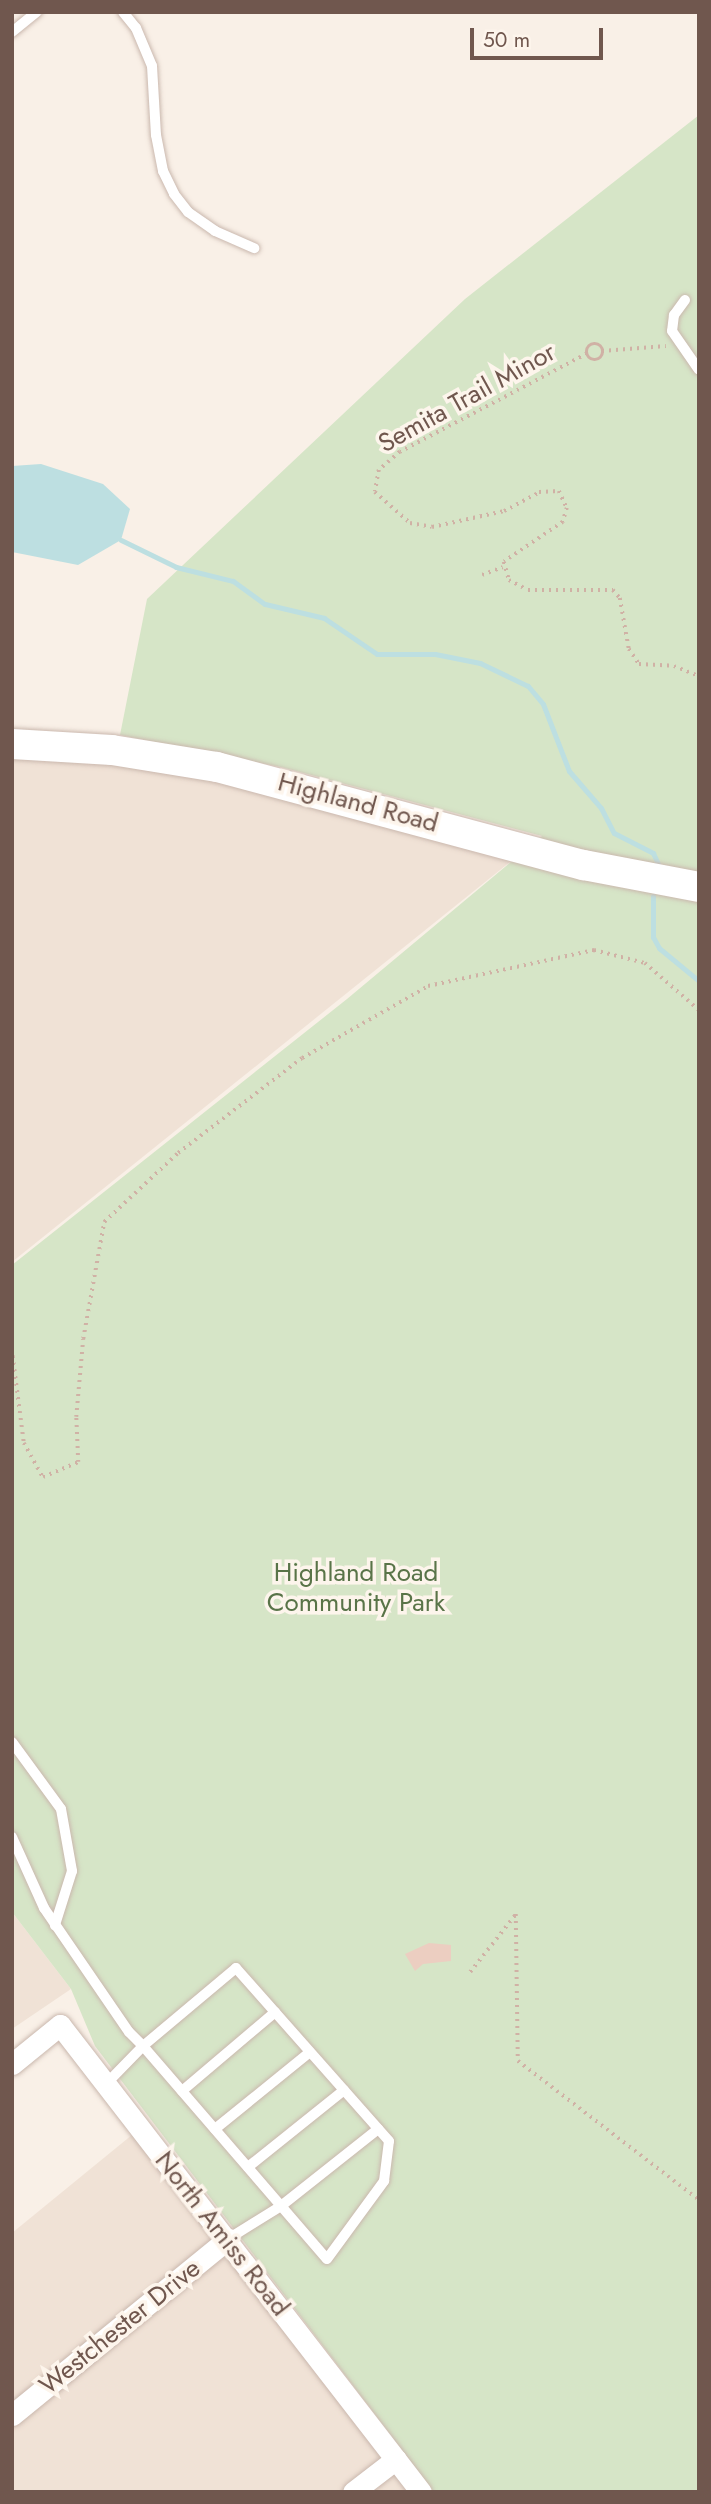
<!DOCTYPE html>
<style>
body{margin:0}
#map{position:relative;width:711px;height:2504px;overflow:hidden;background:#f9f0e7;font-family:Jost,sans-serif}
div>[style]{position:absolute}
.residential>*{inset:0;background:#f0e2d6}
.green>*{inset:0;background:#d6e5c7}
.water>*{inset:0;background:#bddfe1}
.stream>*{height:5px;margin:-2.5px;padding:0 2.5px;transform-origin:2.5px;border-radius:2.5px;background:#bddfe1}
.building>*{inset:0;background:#eccec1}
.path>*{height:3.5px;margin-top:-1.75px;transform-origin:0;background:repeating-linear-gradient(90deg,#d0b1a5 0 2px,transparent 0 7px)}
.path>.ring{margin:-1.75px;padding:0;box-sizing:content-box;background:none;border:3.5px solid #d0b1a5;border-radius:50%}
.roads{filter:drop-shadow(0 0 2px #cab8ae) drop-shadow(0 0 2px #cab8ae)}
.lane>*{height:10px;margin:-5px;padding:0 5px;transform-origin:5px;border-radius:5px;background:#fff}
.street>*{height:21px;margin:-10.5px;padding:0 10.5px;transform-origin:10.5px;border-radius:10.5px;background:#fff}
.secondary>*{height:30px;margin:-15px;padding:0 15px;transform-origin:15px;border-radius:15px;background:#fff}
span{translate:-50% -50%;white-space:nowrap;text-align:center;line-height:1.15;-webkit-text-stroke:7px #fdf5ec;paint-order:stroke}
.street-label{font-size:26px;color:#70574e}
.park-label{font-size:26px;color:#597448}
.frame{position:absolute;inset:0;border:14px solid #70574e;pointer-events:none}
.scale{position:absolute;left:470px;top:28px;width:133px;height:32px;box-sizing:border-box;border:4px solid #70574e;border-top:0;padding-left:9px;font-size:21px;line-height:24px;white-space:nowrap;color:#70574e;-webkit-text-stroke:5px #fdf5ec;paint-order:stroke}
</style>
<div id="map">
<div class="residential">
<i style="clip-path:polygon(12px 757px,96px 759px,194px 774px,515px 858px,12px 1262px)"></i>
<i style="clip-path:polygon(12px 1912px,71px 1989px,12px 2029px)"></i>
<i style="clip-path:polygon(138px 2130px,415px 2492px,12px 2492px,12px 2233px)"></i>
</div>
<div class="green">
<i style="clip-path:polygon(699px 115px,699px 2492px,434px 2492px,95px 2046px,71px 1989px,12px 1912px,12px 1265px,347px 999px,542px 836px,281px 767px,120px 735px,147px 599px,465px 299px)"></i>
</div>
<div class="water">
<i style="clip-path:polygon(41px 464px,103px 484px,130px 509px,121px 540px,78px 565px,12px 552px,12px 466px)"></i>
</div>
<div class="stream">
<i style="left:121px;top:540px;width:61px;rotate:26.1deg"></i>
<i style="left:176px;top:567px;width:59px;rotate:13.8deg"></i>
<i style="left:233px;top:581px;width:39px;rotate:36deg"></i>
<i style="left:265px;top:604px;width:61px;rotate:13.3deg"></i>
<i style="left:324px;top:618px;width:64px;rotate:34.2deg"></i>
<i style="left:377px;top:654px;width:58px"></i>
<i style="left:435px;top:654px;width:46px;rotate:11.3deg"></i>
<i style="left:480px;top:663px;width:53px;rotate:25.6deg"></i>
<i style="left:528px;top:686px;width:23px;rotate:50deg"></i>
<i style="left:543px;top:704px;width:72px;rotate:68.8deg"></i>
<i style="left:569px;top:771px;width:49px;rotate:49.1deg"></i>
<i style="left:601px;top:808px;width:28px;rotate:63deg"></i>
<i style="left:614px;top:833px;width:44px;rotate:27.1deg"></i>
<i style="left:653px;top:853px;width:14px;rotate:65deg"></i>
<i style="left:653px;top:896px;width:41px;rotate:90deg"></i>
<i style="left:653px;top:937px;width:13px;rotate:61deg"></i>
<i style="left:659px;top:948px;width:52px;rotate:39.5deg"></i>
</div>
<div class="building">
<i style="clip-path:polygon(429px 1943px,451px 1945px,451px 1961px,423px 1964px,415px 1971px,405px 1954px)"></i>
</div>
<div class="path">
<i class="ring" style="left:587px;top:344px;width:12.5px;height:12.5px"></i>
<i style="left:602px;top:351px;width:64px;rotate:-4.5deg"></i>
<i style="left:587px;top:354px;width:211px;rotate:152.3deg"></i>
<i style="left:400px;top:452px;width:28px;rotate:139deg"></i>
<i style="left:379px;top:470px;width:22px;rotate:100deg"></i>
<i style="left:375px;top:492px;width:47px;rotate:41.5deg"></i>
<i style="left:410px;top:523px;width:22px;rotate:10deg"></i>
<i style="left:432px;top:527px;width:74px;rotate:-12.5deg"></i>
<i style="left:504px;top:511px;width:40px;rotate:-28deg"></i>
<i style="left:539px;top:492px;width:20px;rotate:-3deg"></i>
<i style="left:559px;top:491px;width:19px;rotate:65deg"></i>
<i style="left:567px;top:508px;width:15px;rotate:106deg"></i>
<i style="left:563px;top:522px;width:71px;rotate:145.9deg"></i>
<i style="left:504px;top:562px;width:19px;rotate:74deg"></i>
<i style="left:509px;top:580px;width:21px;rotate:28deg"></i>
<i style="left:528px;top:590px;width:85px"></i>
<i style="left:613px;top:590px;width:11px;rotate:49deg"></i>
<i style="left:620px;top:598px;width:52px;rotate:80deg"></i>
<i style="left:629px;top:649px;width:18px;rotate:56deg"></i>
<i style="left:639px;top:664px;width:35px;rotate:3deg"></i>
<i style="left:674px;top:666px;width:27px;rotate:22deg"></i>
<i style="left:482px;top:575px;width:22px;rotate:-21deg"></i>
<i style="left:12px;top:1349px;width:95px;rotate:82.7deg"></i>
<i style="left:24px;top:1443px;width:39px;rotate:61deg"></i>
<i style="left:43px;top:1477px;width:38px;rotate:-23deg"></i>
<i style="left:78px;top:1462px;width:45px;rotate:-92.5deg"></i>
<i style="left:76px;top:1417px;width:78px;rotate:-84.9deg"></i>
<i style="left:83px;top:1339px;width:119px;rotate:-79.8deg"></i>
<i style="left:104px;top:1222px;width:101px;rotate:-43deg"></i>
<i style="left:178px;top:1153px;width:156px;rotate:-37.5deg"></i>
<i style="left:302px;top:1058px;width:145px;rotate:-29.7deg"></i>
<i style="left:428px;top:986px;width:170px;rotate:-12.2deg"></i>
<i style="left:594px;top:950px;width:53px;rotate:14.3deg"></i>
<i style="left:645px;top:963px;width:72px;rotate:41deg"></i>
<i style="left:470px;top:1972px;width:74px;rotate:-51.6deg"></i>
<i style="left:516px;top:1914px;width:147px;rotate:89.2deg"></i>
<i style="left:518px;top:2061px;width:228px;rotate:37.5deg"></i>
</div>
<div class="roads">
<div class="lane">
<i style="left:123px;top:12px;width:21px;rotate:51deg"></i>
<i style="left:136px;top:28px;width:41px;rotate:67.2deg"></i>
<i style="left:152px;top:66px;width:69px;rotate:86.7deg"></i>
<i style="left:156px;top:135px;width:37px;rotate:79deg"></i>
<i style="left:163px;top:171px;width:25px;rotate:64deg"></i>
<i style="left:174px;top:194px;width:23px;rotate:52deg"></i>
<i style="left:188px;top:212px;width:33px;rotate:35deg"></i>
<i style="left:215px;top:231px;width:43px;rotate:23.6deg"></i>
<i style="left:12px;top:32px;width:32px;rotate:-39deg"></i>
<i style="left:685px;top:300px;width:19px;rotate:126deg"></i>
<i style="left:674px;top:315px;width:16px;rotate:97deg"></i>
<i style="left:672px;top:331px;width:47px;rotate:55.3deg"></i>
<i style="left:12px;top:1742px;width:83px;rotate:53.8deg"></i>
<i style="left:61px;top:1809px;width:63px;rotate:79.9deg"></i>
<i style="left:72px;top:1871px;width:57px;rotate:107.5deg"></i>
<i style="left:12px;top:1837px;width:78px;rotate:65.7deg"></i>
<i style="left:44px;top:1908px;width:150px;rotate:55.6deg"></i>
<i style="left:129px;top:2032px;width:20px;rotate:45deg"></i>
<i style="left:143px;top:2046px;width:281px;rotate:49.2deg"></i>
<i style="left:327px;top:2259px;width:97px;rotate:-53.8deg"></i>
<i style="left:384px;top:2181px;width:40px;rotate:-82.9deg"></i>
<i style="left:389px;top:2141px;width:231px;rotate:-131.5deg"></i>
<i style="left:236px;top:1968px;width:121px;rotate:140deg"></i>
<i style="left:143px;top:2046px;width:53px;rotate:134.2deg"></i>
<i style="left:182px;top:2091px;width:122px;rotate:-40.3deg"></i>
<i style="left:215px;top:2129px;width:122px;rotate:-39deg"></i>
<i style="left:248px;top:2167px;width:123px;rotate:-38.7deg"></i>
<i style="left:228px;top:2239px;width:62px;rotate:-31.9deg"></i>
<i style="left:281px;top:2206px;width:124px;rotate:-38.4deg"></i>
</div>
<div class="street">
<i style="left:12px;top:2064px;width:62px;rotate:-39.1deg"></i>
<i style="left:60px;top:2025px;width:590px;rotate:52.3deg"></i>
<i style="left:12px;top:2415px;width:279px;rotate:-39.2deg"></i>
<i style="left:353px;top:2492px;width:54px;rotate:-37.5deg"></i>
</div>
<div class="secondary">
<i style="left:12px;top:744px;width:100px;rotate:3.4deg"></i>
<i style="left:112px;top:750px;width:106px;rotate:9.2deg"></i>
<i style="left:217px;top:767px;width:380px;rotate:15deg"></i>
<i style="left:584px;top:865px;width:117px;rotate:10.8deg"></i>
</div>
</div>
<div class="street-label">
<span style="left:467px;top:398px;rotate:-29deg">Semita Trail Minor</span>
<span style="left:358px;top:803px;rotate:15deg">Highland Road</span>
<span style="left:222px;top:2234px;rotate:52deg">North Amiss Road</span>
<span style="left:120px;top:2327px;rotate:-39deg">Westchester Drive</span>
</div>
<div class="park-label">
<span style="left:356px;top:1588px">Highland Road<br>Community Park</span>
</div>
<div class="frame"></div>
<div class="scale">50 m</div>
</div>
